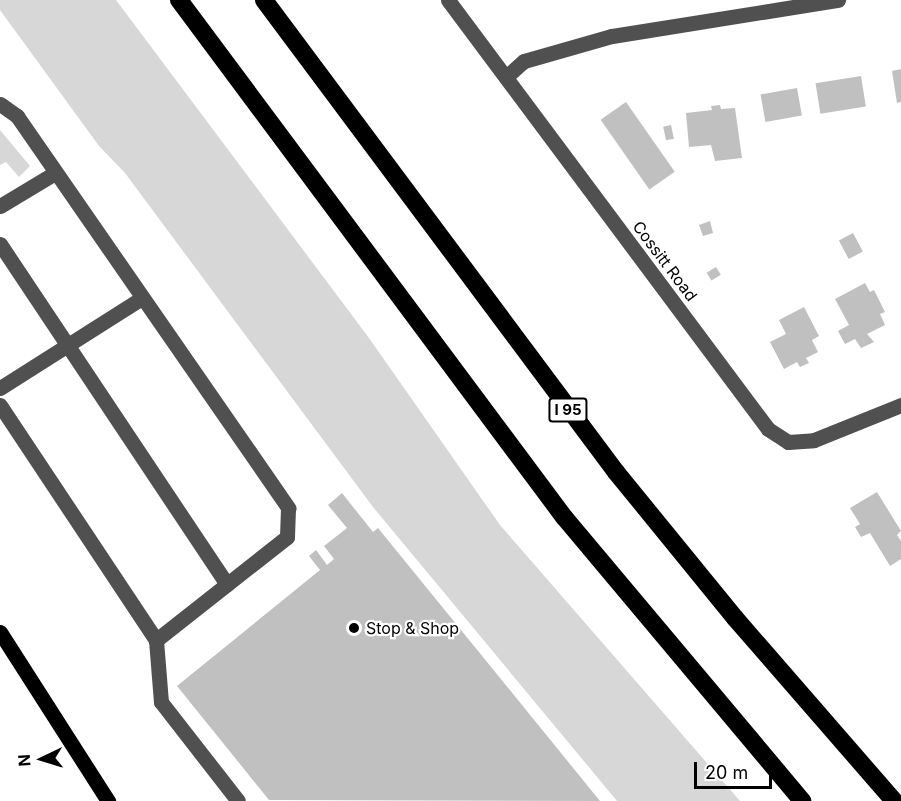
<!DOCTYPE html>
<style>
body{margin:0}
#map{position:relative;width:901px;height:801px;overflow:hidden;background:#fff;font-family:Inter,sans-serif}
div>[style]{position:absolute}
.green>*{inset:0;background:#d7d7d7}
.building>*{inset:0;background:#c0c0c0;transform-origin:0 0}
.minor>*{height:15px;margin:-7.5px;padding:0 7.5px;transform-origin:7.5px;border-radius:7.5px;background:#505050}
.major>*{height:15px;margin:-7.5px;padding:0 7.5px;transform-origin:7.5px;border-radius:7.5px;background:#000}
.highway>*{height:18px;margin:-9px;padding:0 9px;transform-origin:9px;border-radius:9px;background:#000}
.dots>*{width:16px;height:16px;translate:-50% -50%;box-sizing:border-box;border:3px solid #fff;border-radius:50%}
span{translate:-50% -50%;white-space:nowrap;text-align:center;line-height:1.15;-webkit-text-stroke:4.5px #fff;paint-order:stroke}
.shield-label span{padding:2px 4px;background:#fff;border:2px solid;border-radius:4px;-webkit-text-stroke-width:0}
.shield-label{font-size:15px;color:#000;font-weight:700}
.street-label{font-size:16px;color:#000}
.poi-label{font-size:16px;color:#000}
.left{translate:0 -50%;text-align:left}
.north{position:absolute;left:12px;top:729px;width:60px;height:60px;-webkit-text-stroke:4px #fff;paint-order:stroke;rotate:266deg;font-size:16px;font-weight:700;line-height:24px;text-align:center;color:#000}
.north::after{content:'';display:block;margin:auto;width:21px;height:27px;background:#000;clip-path:polygon(50% 0,100% 100%,50% 72%,0 100%)}
.scale{position:absolute;left:694px;top:762px;width:78px;height:27px;box-sizing:border-box;border:3px solid #000;border-top:0;padding-left:8px;font-size:18px;line-height:21px;white-space:nowrap;color:#000;-webkit-text-stroke:4px #fff;paint-order:stroke}
</style>
<div id="map">
<div class="green">
<i style="clip-path:polygon(0 0,116px 0,369px 338px,500px 525px,740px 801px,617px 801px,373px 507px,125px 173px,99px 146px,0 10px)"></i>
<i style="clip-path:polygon(0 130px,30px 166px,19px 177px,6px 162px,0 165px)"></i>
</div>
<div class="building">
<i style="clip-path:polygon(901px 69px,901px 102px,897px 103px,892px 71px)"></i>
<i style="left:861px;top:76px;width:31px;height:46px;rotate:81deg"></i>
<i style="left:797px;top:88px;width:28px;height:37px;rotate:80deg"></i>
<i style="left:626px;top:102px;width:85px;height:31px;rotate:55deg"></i>
<i style="clip-path:polygon(720px 105px,721px 109px,735px 108px,742px 158px,715px 161px,711px 145px,689px 147px,686px 113px,712px 110px,711px 106px)"></i>
<i style="left:671px;top:125px;width:14px;height:8px;rotate:78deg"></i>
<i style="clip-path:polygon(710px 221px,713px 233px,703px 236px,699px 225px)"></i>
<i style="left:853px;top:233px;width:21px;height:16px;rotate:62deg"></i>
<i style="left:716px;top:267px;width:9px;height:11px;rotate:58deg"></i>
<i style="clip-path:polygon(865px 283px,870px 292px,874px 290px,885px 312px,880px 314px,885px 325px,867px 334px,874px 342px,861px 348px,855px 339px,845px 344px,838px 331px,849px 325px,835px 299px)"></i>
<i style="clip-path:polygon(804px 307px,819px 336px,812px 340px,818px 352px,806px 358px,809px 363px,800px 367px,797px 362px,784px 369px,770px 342px,786px 334px,779px 320px)"></i>
<i style="clip-path:polygon(877px 492px,901px 531px,897px 535px,901px 541px,901px 559px,890px 566px,870px 533px,861px 537px,855px 527px,860px 524px,850px 508px)"></i>
<i style="clip-path:polygon(342px 493px,373px 532px,378px 528px,600px 801px,269px 800px,177px 686px,320px 570px,309px 556px,316px 550px,327px 565px,334px 559px,324px 546px,347px 528px,328px 505px)"></i>
</div>
<div class="minor">
<i style="left:448px;top:0;width:535px;rotate:53.28deg"></i>
<i style="left:768px;top:429px;width:24px;rotate:33deg"></i>
<i style="left:788px;top:442px;width:26px;rotate:-4deg"></i>
<i style="left:814px;top:440px;width:94px;rotate:-21.9deg"></i>
<i style="left:506px;top:77px;width:24px;rotate:-42deg"></i>
<i style="left:524px;top:61px;width:91px;rotate:-15.9deg"></i>
<i style="left:612px;top:36px;width:229px;rotate:-9.1deg"></i>
<i style="left:0;top:104px;width:21px;rotate:35deg"></i>
<i style="left:17px;top:116px;width:477px;rotate:55.3deg"></i>
<i style="left:288px;top:508px;width:29px;rotate:92deg"></i>
<i style="left:287px;top:537px;width:167px;rotate:141.8deg"></i>
<i style="left:156px;top:640px;width:282px;rotate:-123.6deg"></i>
<i style="left:0;top:206px;width:64px;rotate:-31deg"></i>
<i style="left:0;top:244px;width:409px;rotate:56.3deg"></i>
<i style="left:0;top:388px;width:168px;rotate:-32.4deg"></i>
<i style="left:156px;top:640px;width:62px;rotate:85.4deg"></i>
<i style="left:161px;top:702px;width:125px;rotate:52.1deg"></i>
</div>
<div class="major">
<i style="left:0;top:632px;width:201px;rotate:57.4deg"></i>
</div>
<div class="highway">
<i style="left:179px;top:0;width:645px;rotate:53.33deg"></i>
<i style="left:564px;top:517px;width:371px;rotate:50deg"></i>
<i style="left:264px;top:0;width:589px;rotate:53.29deg"></i>
<i style="left:616px;top:472px;width:188px;rotate:50.8deg"></i>
<i style="left:735px;top:618px;width:242px;rotate:49deg"></i>
</div>
<div class="dots">
<i style="left:354px;top:628px;background:#000"></i>
</div>
<div class="shield-label">
<span style="left:568px;top:410px">I 95</span>
</div>
<div class="street-label">
<span style="left:665px;top:261px;rotate:53deg">Cossitt Road</span>
</div>
<div class="poi-label">
<span class="left" style="left:366px;top:628px">Stop &amp; Shop</span>
</div>
<div class="north">N</div>
<div class="scale">20 m</div>
</div>
